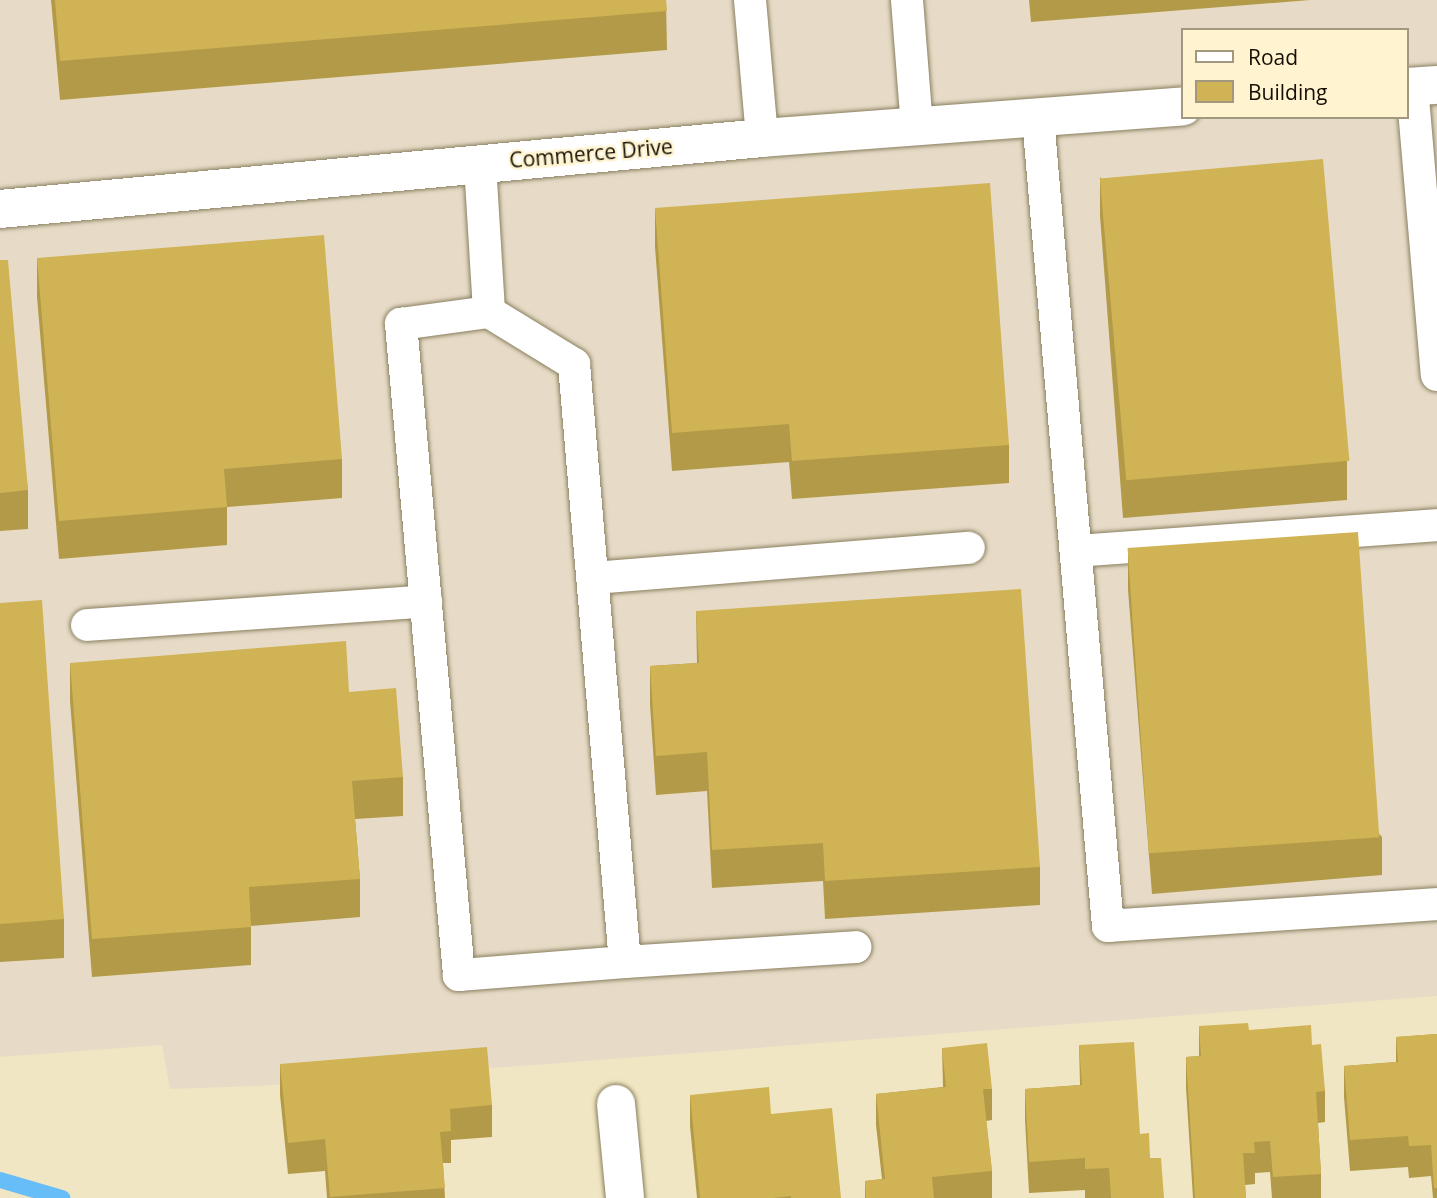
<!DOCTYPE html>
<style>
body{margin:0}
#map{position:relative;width:1437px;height:1198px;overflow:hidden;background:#f1e6c3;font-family:"Open Sans",sans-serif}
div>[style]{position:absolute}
.industrial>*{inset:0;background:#e7dbc7}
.stream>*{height:16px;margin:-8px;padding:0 8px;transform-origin:8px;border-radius:8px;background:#67bdf8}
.roads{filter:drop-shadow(0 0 2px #8a8060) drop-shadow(0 0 2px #8a8060)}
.service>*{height:32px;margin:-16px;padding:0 16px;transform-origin:16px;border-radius:16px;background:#fff}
.minor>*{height:38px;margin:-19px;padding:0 19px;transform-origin:19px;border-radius:19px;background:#fff}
.wall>*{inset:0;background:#b39a48}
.building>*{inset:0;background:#d0b354;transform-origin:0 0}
span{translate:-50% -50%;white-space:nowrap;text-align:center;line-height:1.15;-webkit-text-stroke:5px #fff3d0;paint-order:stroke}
.street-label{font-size:21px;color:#141005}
.legend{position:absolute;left:1181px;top:28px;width:228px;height:91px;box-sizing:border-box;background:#fff3d0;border:2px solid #a1987f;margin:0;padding:9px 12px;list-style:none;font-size:21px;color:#141005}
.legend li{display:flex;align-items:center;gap:14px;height:35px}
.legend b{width:35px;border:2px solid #a1987f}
</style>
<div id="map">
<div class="industrial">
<i style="clip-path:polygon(evenodd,0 0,1437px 0,1437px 996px,259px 1086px,170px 1089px,162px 1045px,0 1057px,0 0,1183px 30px,1407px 30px,1407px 117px,1183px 117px,1183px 30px)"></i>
</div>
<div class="stream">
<i style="left:0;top:1180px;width:65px;rotate:16.2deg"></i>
</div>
<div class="roads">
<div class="service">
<i style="left:750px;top:0;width:139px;rotate:85deg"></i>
<i style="left:907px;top:0;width:126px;rotate:85.5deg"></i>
<i style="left:1412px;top:86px;width:290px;rotate:85.1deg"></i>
<i style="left:1038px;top:118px;width:811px;rotate:85.05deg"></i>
<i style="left:1108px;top:926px;width:330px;rotate:-3.8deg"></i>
<i style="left:480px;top:164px;width:148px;rotate:86.5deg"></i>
<i style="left:489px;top:312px;width:100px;rotate:31.5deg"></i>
<i style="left:574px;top:364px;width:600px;rotate:85.13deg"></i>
<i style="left:625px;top:962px;width:167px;rotate:175.5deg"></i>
<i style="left:459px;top:975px;width:654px;rotate:-95.09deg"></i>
<i style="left:401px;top:324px;width:89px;rotate:-7.8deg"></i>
<i style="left:1076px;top:551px;width:362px;rotate:-4.1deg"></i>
<i style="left:594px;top:578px;width:376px;rotate:-4.6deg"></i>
<i style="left:87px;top:625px;width:340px;rotate:-4deg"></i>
<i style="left:625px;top:962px;width:231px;rotate:-3.7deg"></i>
</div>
<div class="minor">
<i style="left:1407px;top:87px;width:30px;rotate:-4deg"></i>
<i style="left:0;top:209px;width:765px;rotate:-5.32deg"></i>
<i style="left:762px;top:138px;width:422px;rotate:-4.3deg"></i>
<i style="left:616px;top:1104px;width:94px;rotate:84.5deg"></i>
</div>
</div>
<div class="wall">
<i style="clip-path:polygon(51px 0,666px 0,667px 50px,60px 100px)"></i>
<i style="clip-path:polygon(1029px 0,1310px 0,1031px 22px)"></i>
<i style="clip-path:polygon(1100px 177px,1347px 461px,1347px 500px,1123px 518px,1100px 216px)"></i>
<i style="clip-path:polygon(655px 208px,1009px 445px,1009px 483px,792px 499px,789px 462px,672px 471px,655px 247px)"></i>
<i style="clip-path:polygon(37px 258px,342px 459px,342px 498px,227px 507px,227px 545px,59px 559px,37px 297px)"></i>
<i style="clip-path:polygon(0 260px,28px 490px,28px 529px,0 531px)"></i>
<i style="clip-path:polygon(1128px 551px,1382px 837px,1382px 875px,1152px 894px,1128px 590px)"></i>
<i style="clip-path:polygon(0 603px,64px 919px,64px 958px,0 962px)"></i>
<i style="clip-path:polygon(696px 611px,1040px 867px,1040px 905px,825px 919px,823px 881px,712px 888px,707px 791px,656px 795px,650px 705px,650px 666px,697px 663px)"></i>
<i style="clip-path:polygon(70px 663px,349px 692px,403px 777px,403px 816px,355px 819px,360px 879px,360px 917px,251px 926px,251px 965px,92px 977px,70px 701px)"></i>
<i style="clip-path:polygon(1199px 1026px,1249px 1030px,1312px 1045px,1325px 1091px,1325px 1122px,1318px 1123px,1321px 1174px,1321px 1198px,1272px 1198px,1270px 1172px,1255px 1173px,1255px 1184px,1245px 1185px,1246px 1198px,1193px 1198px,1186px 1088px,1186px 1057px,1199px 1056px)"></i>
<i style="clip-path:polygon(1437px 1034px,1437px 1198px,1433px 1198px,1431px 1176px,1409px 1178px,1408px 1167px,1350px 1171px,1344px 1097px,1344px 1066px,1396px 1062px,1396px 1037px)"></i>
<i style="clip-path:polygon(1079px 1045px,1140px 1134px,1164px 1198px,1085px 1198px,1085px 1190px,1029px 1193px,1025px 1120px,1025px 1089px,1080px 1085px)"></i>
<i style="clip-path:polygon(942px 1048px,992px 1089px,992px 1120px,986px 1121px,992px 1171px,992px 1198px,865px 1198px,865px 1181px,882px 1179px,876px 1125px,876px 1094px,943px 1087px)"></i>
<i style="clip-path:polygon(280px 1064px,492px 1105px,492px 1137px,451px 1140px,451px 1163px,443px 1163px,445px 1198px,327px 1198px,325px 1171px,288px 1174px,280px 1095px)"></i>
<i style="clip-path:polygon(690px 1095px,771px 1114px,841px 1198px,697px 1198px,690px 1126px)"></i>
</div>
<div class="building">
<i style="clip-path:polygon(55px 0,666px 0,667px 11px,60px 61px)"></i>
<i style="left:1323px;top:159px;width:303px;height:224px;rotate:85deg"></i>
<i style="clip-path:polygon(990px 183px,1009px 445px,792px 461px,789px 424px,672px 433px,655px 208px)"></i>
<i style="clip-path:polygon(324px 235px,342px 459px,224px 469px,227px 507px,59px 521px,37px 258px)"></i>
<i style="clip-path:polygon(0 260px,8px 260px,28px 490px,0 493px)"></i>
<i style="left:1358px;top:532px;width:306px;height:231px;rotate:86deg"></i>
<i style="clip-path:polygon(1021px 589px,1040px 867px,825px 881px,823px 843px,712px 850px,707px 752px,656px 756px,650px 666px,699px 663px,696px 611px)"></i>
<i style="clip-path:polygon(42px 600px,64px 919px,0 924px,0 603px)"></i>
<i style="clip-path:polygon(346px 641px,349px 692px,396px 688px,403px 777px,352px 781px,360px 879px,249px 887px,251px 927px,92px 939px,70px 663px)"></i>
<i style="clip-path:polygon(1248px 1023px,1249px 1030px,1311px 1025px,1312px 1045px,1321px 1044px,1325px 1091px,1316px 1092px,1321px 1174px,1273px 1177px,1270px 1141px,1254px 1142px,1255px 1153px,1243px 1153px,1246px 1198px,1195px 1198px,1186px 1057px,1201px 1056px,1199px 1026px)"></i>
<i style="clip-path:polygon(1437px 1034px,1437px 1188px,1434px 1188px,1431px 1145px,1409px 1146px,1408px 1136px,1350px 1140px,1344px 1066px,1398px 1062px,1396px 1037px)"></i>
<i style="clip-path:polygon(1134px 1042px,1140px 1134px,1149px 1133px,1150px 1158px,1161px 1158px,1164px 1198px,1111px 1198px,1109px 1168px,1085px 1169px,1085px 1158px,1029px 1162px,1025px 1089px,1082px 1085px,1079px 1045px)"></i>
<i style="clip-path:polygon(987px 1043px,992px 1089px,983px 1089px,992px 1171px,932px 1177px,934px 1198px,866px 1198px,865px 1181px,885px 1179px,876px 1094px,946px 1087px,942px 1048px)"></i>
<i style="clip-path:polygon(487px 1047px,492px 1105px,450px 1109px,451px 1131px,440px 1132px,445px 1188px,330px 1197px,325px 1139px,288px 1143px,280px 1064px)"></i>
<i style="clip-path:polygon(769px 1087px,771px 1114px,832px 1108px,841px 1198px,791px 1198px,791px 1196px,774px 1198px,700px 1198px,690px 1095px)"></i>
</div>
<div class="street-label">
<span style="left:591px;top:153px;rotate:-5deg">Commerce Drive</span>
</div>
<ul class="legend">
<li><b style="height:9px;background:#fff"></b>Road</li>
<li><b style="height:19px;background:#d0b354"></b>Building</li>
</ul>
</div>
